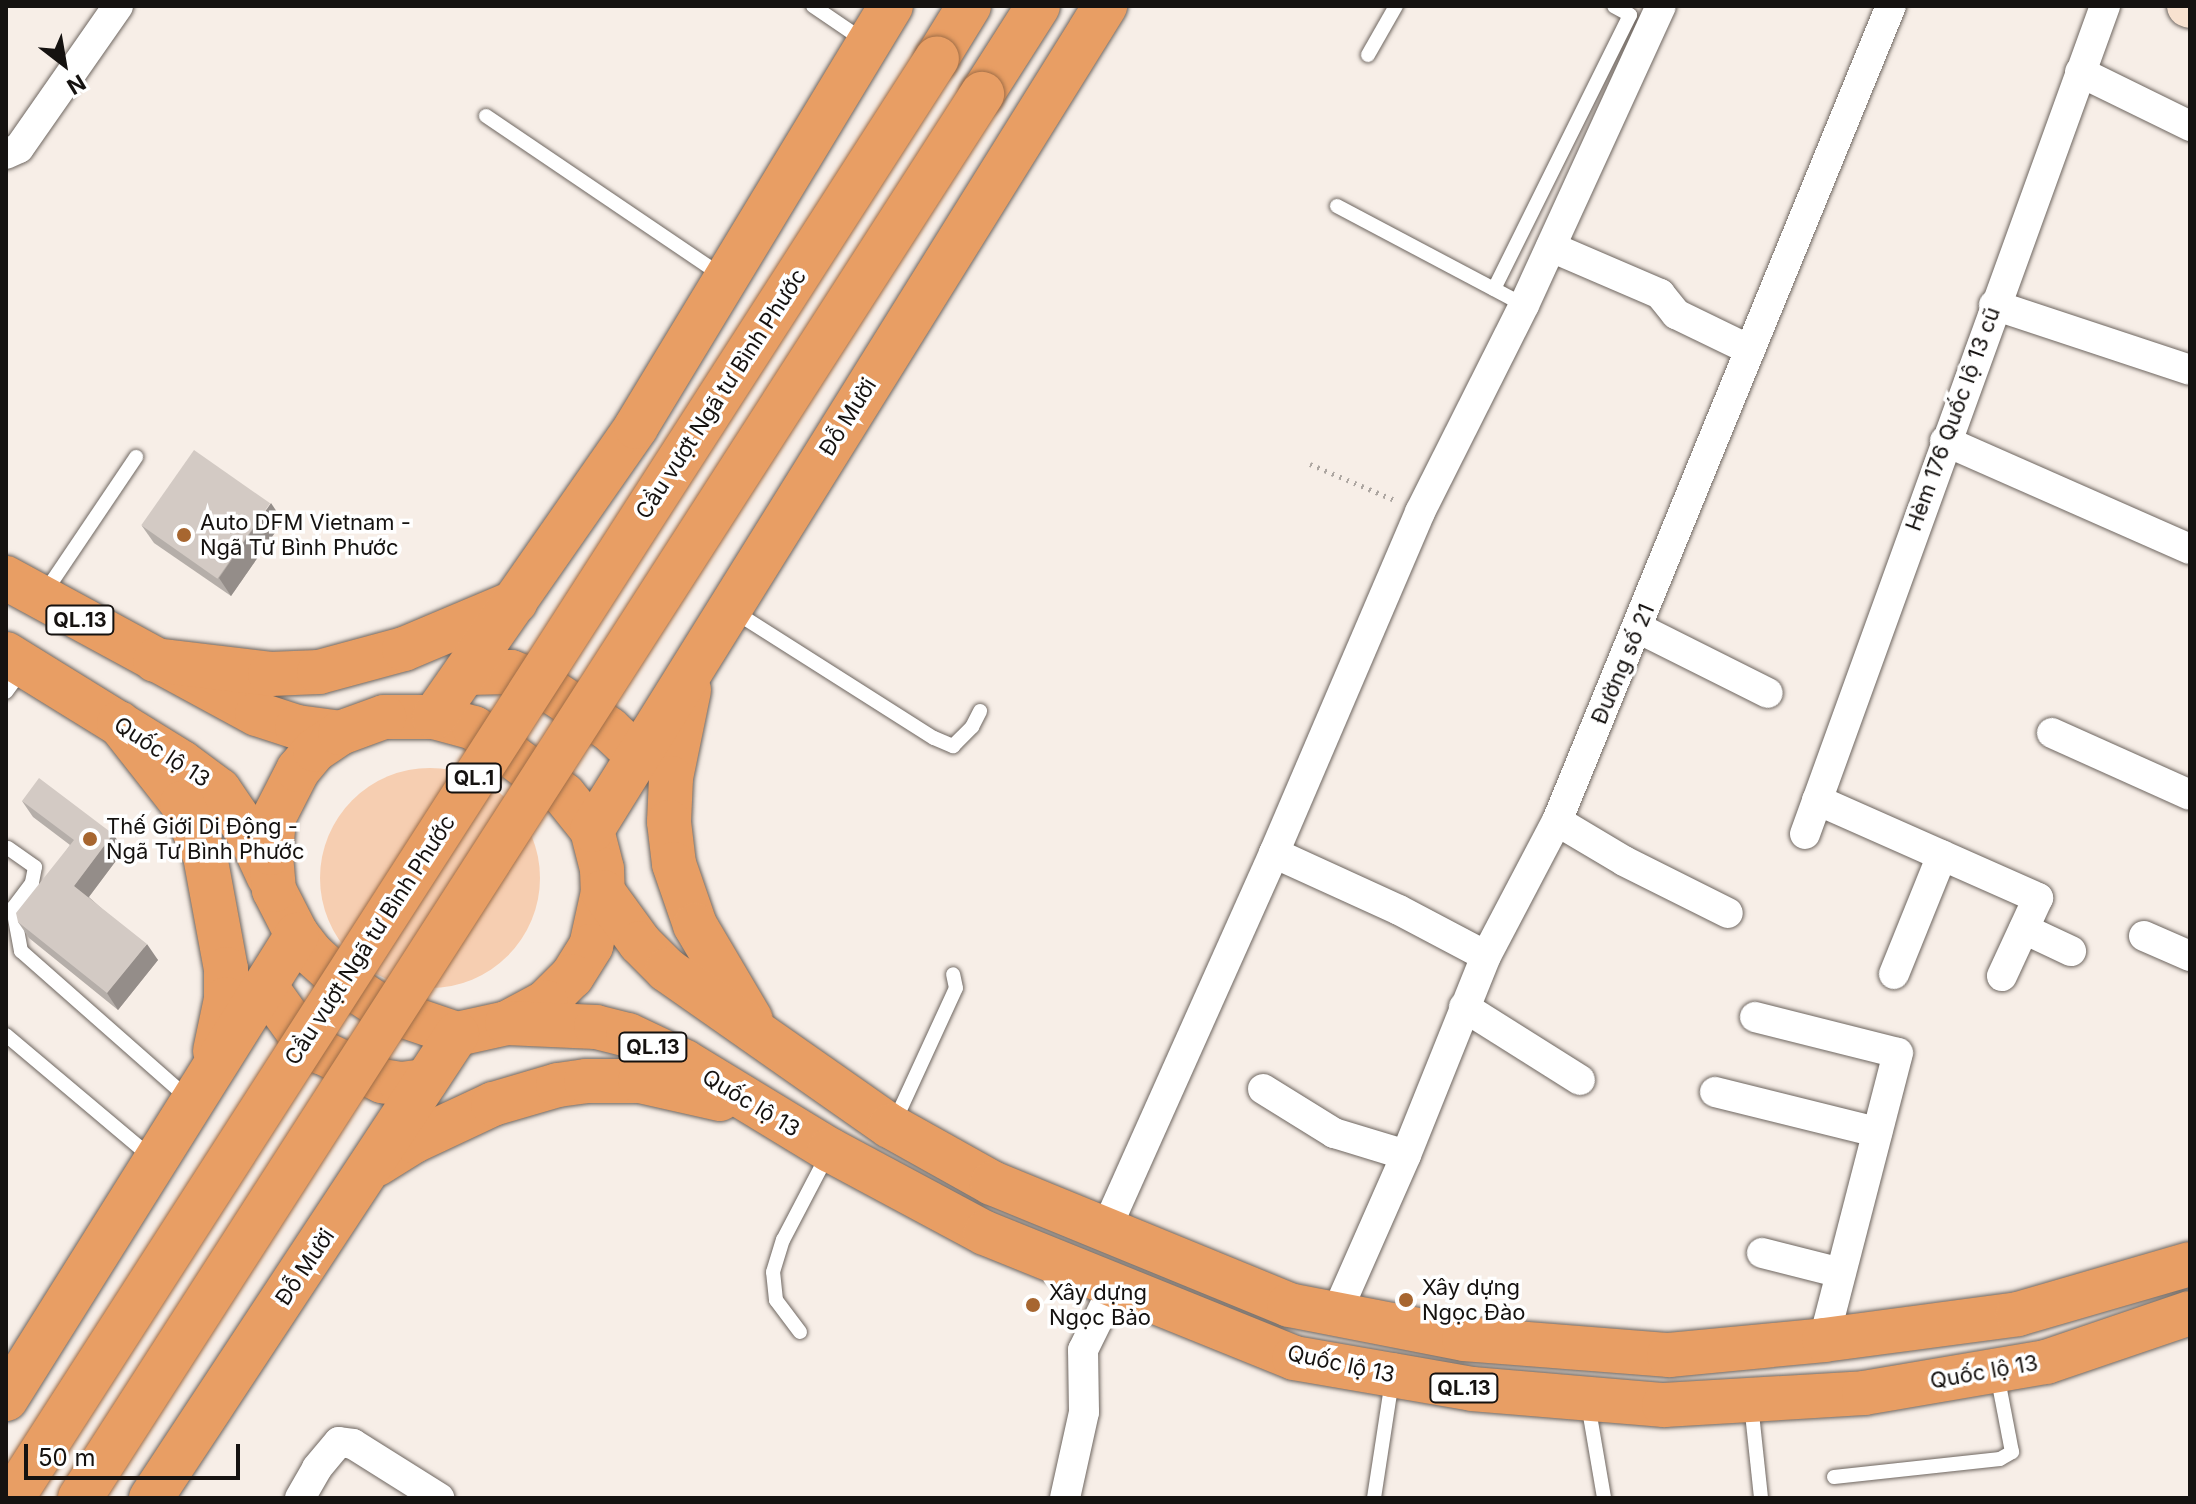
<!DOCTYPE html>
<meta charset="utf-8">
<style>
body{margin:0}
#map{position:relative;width:2196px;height:1504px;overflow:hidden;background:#f7eee7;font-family:Inter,sans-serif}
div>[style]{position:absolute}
.green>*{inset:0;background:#f6ceb1}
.round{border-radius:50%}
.path>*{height:5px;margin-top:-2.5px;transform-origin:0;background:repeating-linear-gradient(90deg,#ada6a1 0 2px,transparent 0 8px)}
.roads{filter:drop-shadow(0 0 2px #6e6660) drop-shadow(0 0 2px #6e6660)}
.lane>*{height:14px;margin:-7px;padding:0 7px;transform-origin:7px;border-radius:7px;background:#fff}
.street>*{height:30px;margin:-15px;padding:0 15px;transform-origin:15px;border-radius:15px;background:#fff}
.secondary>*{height:42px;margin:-21px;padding:0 21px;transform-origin:21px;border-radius:21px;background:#f8e2d0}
.highway>*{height:44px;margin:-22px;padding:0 22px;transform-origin:22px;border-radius:22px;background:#e89e64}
.bridges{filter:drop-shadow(0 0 2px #9e6d47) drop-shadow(0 0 2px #9e6d47)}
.highway-bridge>*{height:44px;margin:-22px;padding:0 22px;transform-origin:22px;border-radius:22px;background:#e89e64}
.wall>*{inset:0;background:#b5aea9}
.shaded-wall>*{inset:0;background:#948d89}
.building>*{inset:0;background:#d3cac4;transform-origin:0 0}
.dots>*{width:22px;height:22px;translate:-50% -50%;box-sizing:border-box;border:4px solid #fff;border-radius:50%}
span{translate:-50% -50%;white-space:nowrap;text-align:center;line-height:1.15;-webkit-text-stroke:7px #fff;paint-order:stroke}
.shield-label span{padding:2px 6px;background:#fff;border:2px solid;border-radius:6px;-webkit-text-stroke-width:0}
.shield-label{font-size:20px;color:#151210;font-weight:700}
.street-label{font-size:22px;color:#151210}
.poi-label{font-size:22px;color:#151210}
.left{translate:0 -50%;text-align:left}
.frame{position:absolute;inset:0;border:8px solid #151210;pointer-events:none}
.north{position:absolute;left:24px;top:24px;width:80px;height:80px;-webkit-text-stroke:6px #fff;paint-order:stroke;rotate:149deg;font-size:22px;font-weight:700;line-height:32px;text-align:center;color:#151210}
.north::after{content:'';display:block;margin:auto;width:28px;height:36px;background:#151210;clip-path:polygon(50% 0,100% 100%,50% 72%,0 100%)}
.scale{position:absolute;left:24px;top:1444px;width:216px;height:36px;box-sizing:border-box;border:4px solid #151210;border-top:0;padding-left:10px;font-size:24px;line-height:28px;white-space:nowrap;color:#151210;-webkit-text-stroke:6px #fff;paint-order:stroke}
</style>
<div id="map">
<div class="green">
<i class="round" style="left:320px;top:768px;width:220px;height:220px"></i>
</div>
<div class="path">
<i style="left:1310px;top:464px;width:95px;rotate:23deg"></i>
</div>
<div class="roads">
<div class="lane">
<i style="left:813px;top:6px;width:64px;rotate:34.2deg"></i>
<i style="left:1368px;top:55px;width:56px;rotate:-60.3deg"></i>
<i style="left:486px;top:116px;width:287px;rotate:34.1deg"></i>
<i style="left:1337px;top:206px;width:212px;rotate:27.9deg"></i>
<i style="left:1494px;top:289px;width:306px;rotate:-63.6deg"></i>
<i style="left:1630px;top:15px;width:18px;rotate:-151deg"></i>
<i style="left:45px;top:592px;width:163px;rotate:-56deg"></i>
<i style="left:732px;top:610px;width:239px;rotate:32.4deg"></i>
<i style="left:934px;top:738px;width:21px;rotate:23deg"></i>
<i style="left:953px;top:746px;width:27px;rotate:-45deg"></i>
<i style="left:972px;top:727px;width:18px;rotate:-63deg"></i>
<i style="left:6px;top:692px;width:27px;rotate:-54deg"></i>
<i style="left:8px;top:848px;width:33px;rotate:35deg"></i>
<i style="left:35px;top:867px;width:16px;rotate:101deg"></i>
<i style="left:32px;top:883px;width:31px;rotate:127deg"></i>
<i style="left:13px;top:908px;width:44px;rotate:79.5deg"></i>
<i style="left:21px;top:951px;width:225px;rotate:41.4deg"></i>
<i style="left:6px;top:1035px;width:192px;rotate:40.1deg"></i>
<i style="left:899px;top:1112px;width:136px;rotate:-65.3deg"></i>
<i style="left:956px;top:988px;width:14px;rotate:-102deg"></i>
<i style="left:800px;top:1332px;width:40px;rotate:-127deg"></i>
<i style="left:776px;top:1300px;width:28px;rotate:-96deg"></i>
<i style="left:773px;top:1272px;width:34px;rotate:-73deg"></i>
<i style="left:783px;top:1240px;width:97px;rotate:-62.4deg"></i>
<i style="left:1588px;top:1404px;width:95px;rotate:80.3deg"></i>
<i style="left:1751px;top:1404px;width:95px;rotate:83.9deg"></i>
<i style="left:1834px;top:1477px;width:167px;rotate:-6.2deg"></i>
<i style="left:2000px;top:1459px;width:14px;rotate:-30deg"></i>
<i style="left:2012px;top:1452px;width:79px;rotate:-100.9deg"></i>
<i style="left:1374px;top:1498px;width:119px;rotate:-81.3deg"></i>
</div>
<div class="street">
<i style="left:2080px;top:72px;width:123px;rotate:26.1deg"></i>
<i style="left:6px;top:154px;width:14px;rotate:-25deg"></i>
<i style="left:19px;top:148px;width:173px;rotate:-55.1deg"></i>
<i style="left:1551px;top:247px;width:119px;rotate:23.3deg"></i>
<i style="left:1660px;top:294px;width:26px;rotate:51deg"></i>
<i style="left:1676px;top:314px;width:82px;rotate:25.9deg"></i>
<i style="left:1994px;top:305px;width:206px;rotate:18.3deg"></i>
<i style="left:1945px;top:441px;width:268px;rotate:23.8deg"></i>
<i style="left:1638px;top:628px;width:145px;rotate:26.6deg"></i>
<i style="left:2052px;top:733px;width:151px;rotate:24.2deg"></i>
<i style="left:1817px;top:800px;width:242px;rotate:23.9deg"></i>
<i style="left:2038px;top:898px;width:86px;rotate:114.8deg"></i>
<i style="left:1557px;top:821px;width:78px;rotate:30.8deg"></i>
<i style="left:1624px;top:861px;width:116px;rotate:26.6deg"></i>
<i style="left:1805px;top:834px;width:881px;rotate:-70.08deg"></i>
<i style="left:1274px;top:853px;width:137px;rotate:24.5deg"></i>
<i style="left:1399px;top:910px;width:98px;rotate:27.9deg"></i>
<i style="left:2024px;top:929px;width:52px;rotate:25.1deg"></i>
<i style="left:2144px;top:936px;width:50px;rotate:23.5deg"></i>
<i style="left:1894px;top:974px;width:128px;rotate:-68deg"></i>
<i style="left:1464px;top:1007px;width:137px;rotate:32.2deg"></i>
<i style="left:1755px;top:1017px;width:147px;rotate:14.1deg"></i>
<i style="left:1898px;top:1053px;width:296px;rotate:104.5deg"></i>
<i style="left:1263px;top:1089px;width:84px;rotate:31.8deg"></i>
<i style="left:1334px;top:1133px;width:75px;rotate:17deg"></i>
<i style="left:1715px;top:1092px;width:167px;rotate:13.9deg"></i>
<i style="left:1106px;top:1229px;width:412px;rotate:-65.9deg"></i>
<i style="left:1274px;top:853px;width:371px;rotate:-66.8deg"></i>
<i style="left:1420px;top:512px;width:232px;rotate:-63.3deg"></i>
<i style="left:1524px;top:305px;width:329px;rotate:-65.4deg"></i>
<i style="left:1762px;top:1253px;width:81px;rotate:14.2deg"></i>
<i style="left:1336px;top:1314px;width:174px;rotate:-66.2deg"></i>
<i style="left:1406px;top:1155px;width:214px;rotate:-68.1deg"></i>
<i style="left:1486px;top:956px;width:153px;rotate:-62.3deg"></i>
<i style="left:1557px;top:821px;width:881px;rotate:-67.72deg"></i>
<i style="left:300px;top:1498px;width:34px;rotate:-60deg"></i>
<i style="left:317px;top:1468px;width:34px;rotate:-50deg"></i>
<i style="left:339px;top:1442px;width:14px;rotate:8deg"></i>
<i style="left:353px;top:1444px;width:102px;rotate:32.1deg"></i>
<i style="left:1065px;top:1498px;width:88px;rotate:-77.5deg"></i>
<i style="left:1084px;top:1412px;width:62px;rotate:-90.9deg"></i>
<i style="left:1083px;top:1350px;width:72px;rotate:-63.8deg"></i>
</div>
<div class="secondary">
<i style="left:2188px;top:6px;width:2px;rotate:27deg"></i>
</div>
<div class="highway">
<i style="left:937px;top:58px;width:61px;rotate:-58.4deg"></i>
<i style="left:982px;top:94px;width:104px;rotate:-57.5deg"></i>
<i style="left:6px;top:578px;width:285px;rotate:28.5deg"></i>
<i style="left:257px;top:714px;width:42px;rotate:18deg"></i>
<i style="left:297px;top:727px;width:43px;rotate:7.9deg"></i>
<i style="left:6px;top:654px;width:206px;rotate:31.7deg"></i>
<i style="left:181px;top:762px;width:47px;rotate:36.4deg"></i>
<i style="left:219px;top:790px;width:53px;rotate:55.7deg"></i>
<i style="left:249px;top:834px;width:47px;rotate:65.1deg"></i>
<i style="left:155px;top:660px;width:116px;rotate:6.9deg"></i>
<i style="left:270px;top:674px;width:49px;rotate:-2.3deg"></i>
<i style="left:319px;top:672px;width:88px;rotate:-15.1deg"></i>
<i style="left:404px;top:649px;width:121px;rotate:-22.9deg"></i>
<i style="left:467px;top:673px;width:44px;rotate:-1.3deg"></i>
<i style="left:511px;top:672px;width:28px;rotate:21deg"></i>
<i style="left:537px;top:682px;width:86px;rotate:33.1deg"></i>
<i style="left:609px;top:729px;width:37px;rotate:43deg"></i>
<i style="left:689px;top:690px;width:90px;rotate:101.6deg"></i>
<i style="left:671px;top:778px;width:44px;rotate:92.6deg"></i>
<i style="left:669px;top:822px;width:42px;rotate:83.2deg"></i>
<i style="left:674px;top:864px;width:65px;rotate:71deg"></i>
<i style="left:695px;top:925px;width:110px;rotate:59.5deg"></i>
<i style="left:384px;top:717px;width:50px"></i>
<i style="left:434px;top:717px;width:41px;rotate:15.4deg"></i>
<i style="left:474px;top:728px;width:112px;rotate:36.7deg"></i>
<i style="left:564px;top:795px;width:45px;rotate:51.3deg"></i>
<i style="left:592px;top:830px;width:40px;rotate:75.6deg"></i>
<i style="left:602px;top:869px;width:23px;rotate:88deg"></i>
<i style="left:603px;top:892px;width:55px;rotate:102.5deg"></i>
<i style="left:591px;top:946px;width:36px;rotate:122deg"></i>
<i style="left:572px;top:976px;width:37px;rotate:135deg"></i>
<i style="left:546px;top:1002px;width:44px;rotate:151.7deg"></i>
<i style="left:507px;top:1023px;width:51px;rotate:167.6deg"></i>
<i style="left:457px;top:1034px;width:75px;rotate:-161.3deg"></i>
<i style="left:386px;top:1010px;width:51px;rotate:-146.9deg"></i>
<i style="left:343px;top:982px;width:42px;rotate:-137.9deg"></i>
<i style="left:312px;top:954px;width:24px;rotate:-128deg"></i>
<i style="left:297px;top:935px;width:51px;rotate:-117.1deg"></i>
<i style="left:274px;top:890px;width:37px;rotate:-95deg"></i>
<i style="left:271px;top:853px;width:36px;rotate:-85deg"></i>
<i style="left:274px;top:817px;width:53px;rotate:-62.9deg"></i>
<i style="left:298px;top:770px;width:26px;rotate:-50deg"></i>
<i style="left:315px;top:750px;width:30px;rotate:-34deg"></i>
<i style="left:340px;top:733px;width:47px;rotate:-20deg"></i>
<i style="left:434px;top:717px;width:353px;rotate:-55.1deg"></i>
<i style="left:636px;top:427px;width:492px;rotate:-58.8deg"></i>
<i style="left:119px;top:723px;width:102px;rotate:51.8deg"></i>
<i style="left:182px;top:803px;width:58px;rotate:66.5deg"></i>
<i style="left:205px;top:856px;width:115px;rotate:79.5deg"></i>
<i style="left:226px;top:969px;width:30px;rotate:90deg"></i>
<i style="left:226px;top:999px;width:53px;rotate:101.9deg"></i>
<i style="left:592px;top:830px;width:971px;rotate:-58.09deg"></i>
<i style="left:603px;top:892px;width:63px;rotate:54deg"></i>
<i style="left:640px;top:943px;width:38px;rotate:45deg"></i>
<i style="left:667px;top:970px;width:272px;rotate:35deg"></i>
<i style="left:890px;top:1126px;width:117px;rotate:29.2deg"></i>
<i style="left:992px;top:1183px;width:321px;rotate:22.3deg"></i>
<i style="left:1289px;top:1305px;width:178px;rotate:11deg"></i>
<i style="left:1464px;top:1339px;width:206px;rotate:4.5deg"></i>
<i style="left:1669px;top:1355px;width:156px;rotate:-5.5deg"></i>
<i style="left:1824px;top:1340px;width:196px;rotate:-7.6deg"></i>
<i style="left:2018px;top:1314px;width:179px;rotate:-16.2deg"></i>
<i style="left:266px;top:987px;width:60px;rotate:54.5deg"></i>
<i style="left:301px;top:1036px;width:26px;rotate:39deg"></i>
<i style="left:321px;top:1052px;width:68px;rotate:25.4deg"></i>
<i style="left:382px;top:1081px;width:19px;rotate:9deg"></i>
<i style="left:401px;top:1084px;width:25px;rotate:-7deg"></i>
<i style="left:507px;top:1023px;width:89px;rotate:2.6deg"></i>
<i style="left:596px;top:1027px;width:33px;rotate:14deg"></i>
<i style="left:628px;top:1035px;width:63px;rotate:25.3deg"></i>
<i style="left:685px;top:1062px;width:170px;rotate:31.3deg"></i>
<i style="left:830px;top:1150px;width:176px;rotate:28.2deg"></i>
<i style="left:985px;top:1233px;width:333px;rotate:22deg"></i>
<i style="left:1294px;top:1358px;width:99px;rotate:9.8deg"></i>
<i style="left:1392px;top:1375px;width:81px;rotate:9.9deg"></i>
<i style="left:1472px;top:1389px;width:193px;rotate:4.8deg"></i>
<i style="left:1664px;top:1405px;width:200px;rotate:-3.4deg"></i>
<i style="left:1864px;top:1393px;width:185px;rotate:-9.7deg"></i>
<i style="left:2046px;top:1362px;width:152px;rotate:-18.8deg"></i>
<i style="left:377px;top:1164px;width:44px;rotate:-31.9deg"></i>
<i style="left:414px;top:1141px;width:87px;rotate:-25.1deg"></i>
<i style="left:493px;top:1104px;width:68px;rotate:-16.3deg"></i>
<i style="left:558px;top:1085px;width:28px;rotate:-8deg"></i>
<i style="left:586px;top:1081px;width:54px"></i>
<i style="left:640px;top:1081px;width:82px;rotate:12.7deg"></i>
<i style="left:6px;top:1399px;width:548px;rotate:-57.91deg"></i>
<i style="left:151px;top:1498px;width:556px;rotate:-56.6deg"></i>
</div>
</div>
<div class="bridges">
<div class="highway-bridge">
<i style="left:12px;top:1498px;width:1711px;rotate:-57.28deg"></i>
<i style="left:80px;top:1498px;width:1669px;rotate:-57.28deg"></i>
</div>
</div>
<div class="wall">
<i style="clip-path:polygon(283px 521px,231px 596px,154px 543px,142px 526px)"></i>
<i style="clip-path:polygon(22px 801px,113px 834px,124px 850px,89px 897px,158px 960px,118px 1010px,29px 938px,18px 922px,70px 845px,33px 817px)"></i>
</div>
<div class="shaded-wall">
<i style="clip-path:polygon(271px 503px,283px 521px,231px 596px,219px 578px)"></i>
<i style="clip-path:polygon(113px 834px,124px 850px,85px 902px,74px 886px)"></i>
<i style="clip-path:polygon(147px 944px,158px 960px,118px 1010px,107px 993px)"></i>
</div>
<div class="building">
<i style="left:194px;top:450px;width:93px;height:92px;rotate:35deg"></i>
<i style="clip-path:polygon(39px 778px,113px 834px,74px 886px,147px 944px,107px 993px,18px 922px,16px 913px,74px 840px,22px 801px)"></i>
</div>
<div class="dots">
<i style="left:184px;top:535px;background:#a76630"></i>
<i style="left:90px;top:839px;background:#a76630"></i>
<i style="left:1406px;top:1300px;background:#a76630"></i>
<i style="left:1033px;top:1305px;background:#a76630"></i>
</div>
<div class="shield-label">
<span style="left:80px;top:620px">QL.13</span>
<span style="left:474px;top:778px">QL.1</span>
<span style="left:653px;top:1047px">QL.13</span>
<span style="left:1464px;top:1388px">QL.13</span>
</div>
<div class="street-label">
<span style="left:721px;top:394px;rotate:-57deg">Cầu vượt Ngã tư Bình Phước</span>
<span style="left:848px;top:417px;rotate:-58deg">Đỗ Mười</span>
<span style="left:1953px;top:419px;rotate:-70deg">Hèm 176 Quốc lộ 13 cũ</span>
<span style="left:1623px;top:664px;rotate:-67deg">Đường số 21</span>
<span style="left:162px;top:752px;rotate:33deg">Quốc lộ 13</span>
<span style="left:370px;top:940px;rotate:-57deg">Cầu vượt Ngã tư Bình Phước</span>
<span style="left:751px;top:1103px;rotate:31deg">Quốc lộ 13</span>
<span style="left:305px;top:1267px;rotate:-56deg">Đỗ Mười</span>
<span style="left:1341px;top:1364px;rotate:12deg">Quốc lộ 13</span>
<span style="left:1984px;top:1372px;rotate:-10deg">Quốc lộ 13</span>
</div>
<div class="poi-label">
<span class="left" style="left:200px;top:535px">Auto DFM Vietnam -<br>Ngã Tư Bình Phước</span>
<span class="left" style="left:106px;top:839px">Thế Giới Di Động -<br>Ngã Tư Bình Phước</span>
<span class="left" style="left:1422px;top:1300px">Xây dựng<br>Ngọc Đào</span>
<span class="left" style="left:1049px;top:1305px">Xây dựng<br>Ngọc Bảo</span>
</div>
<div class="frame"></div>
<div class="north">N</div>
<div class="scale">50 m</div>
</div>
